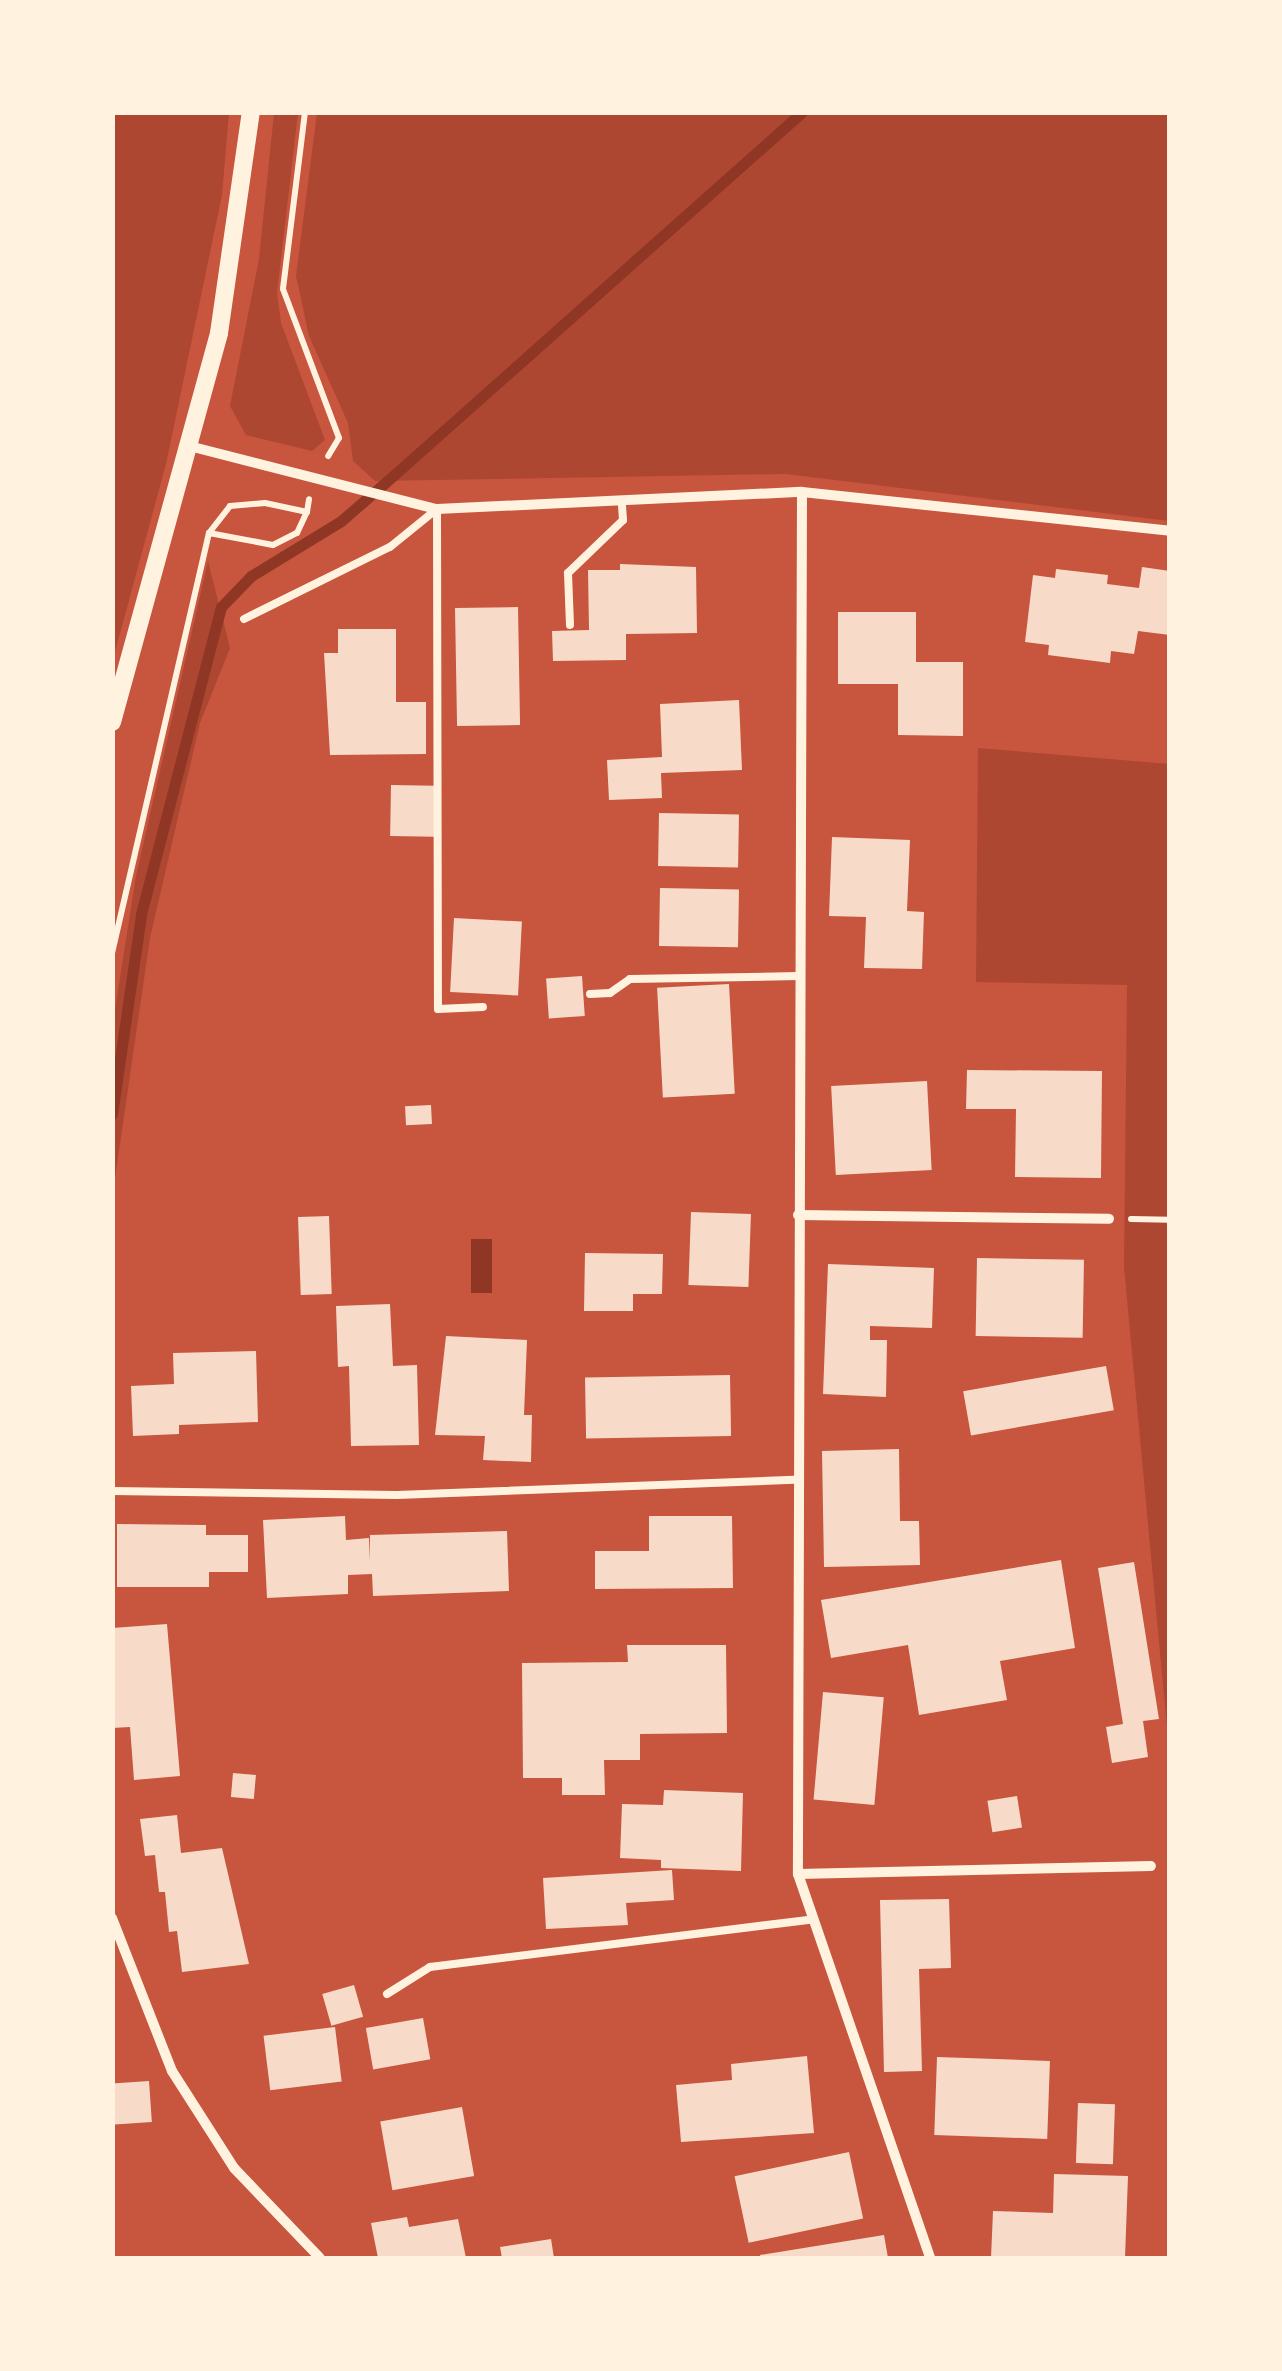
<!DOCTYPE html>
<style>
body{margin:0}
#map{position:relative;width:1282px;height:2371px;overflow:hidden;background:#c8553d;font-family:"Open Sans",sans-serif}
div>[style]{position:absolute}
.green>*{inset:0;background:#ae4732}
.water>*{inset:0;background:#8f3625;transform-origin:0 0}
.stream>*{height:11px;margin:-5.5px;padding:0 5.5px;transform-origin:5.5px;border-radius:5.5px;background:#8f3625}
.building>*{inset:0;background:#f7dbc8;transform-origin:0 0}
.path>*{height:6px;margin:-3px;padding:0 3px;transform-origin:3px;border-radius:3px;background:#fff3e0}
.service>*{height:8px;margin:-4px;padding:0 4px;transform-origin:4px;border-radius:4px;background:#fff3e0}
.minor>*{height:10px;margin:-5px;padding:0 5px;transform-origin:5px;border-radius:5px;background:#fff3e0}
.tertiary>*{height:18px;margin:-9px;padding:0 9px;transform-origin:9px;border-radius:9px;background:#fff3e0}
span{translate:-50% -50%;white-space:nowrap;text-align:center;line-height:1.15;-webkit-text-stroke:10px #fff3e0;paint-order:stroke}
.frame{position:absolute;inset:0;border:115px solid #fff3e0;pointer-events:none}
</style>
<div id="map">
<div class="green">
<i style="clip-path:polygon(113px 112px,229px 113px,222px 195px,166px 464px,113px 659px)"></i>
<i style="clip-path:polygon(274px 113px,298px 113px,277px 293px,281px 323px,325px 440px,312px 451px,246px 435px,230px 406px,259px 259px)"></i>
<i style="clip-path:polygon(317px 113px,1169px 113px,1169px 521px,786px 474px,375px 481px,353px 461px,348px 423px,309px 336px,296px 276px)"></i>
<i style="clip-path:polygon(208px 561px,230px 648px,200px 723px,150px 938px,113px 1192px,113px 1022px,136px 876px)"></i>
<i style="clip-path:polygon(978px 748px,1169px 764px,1169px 1749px,1124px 1267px,1127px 985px,976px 982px)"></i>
</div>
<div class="water">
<i style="left:471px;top:1239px;width:21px;height:54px"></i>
</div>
<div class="stream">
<i style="left:112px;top:1114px;width:202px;rotate:-81.7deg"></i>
<i style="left:141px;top:914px;width:317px;rotate:-75.4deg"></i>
<i style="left:221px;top:607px;width:43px;rotate:-45.9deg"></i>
<i style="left:251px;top:576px;width:105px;rotate:-31.4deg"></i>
<i style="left:341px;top:521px;width:70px;rotate:-41deg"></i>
<i style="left:394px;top:475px;width:546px;rotate:-41.66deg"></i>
</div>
<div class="building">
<i style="clip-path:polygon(620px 564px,696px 567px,697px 633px,626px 634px,626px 660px,553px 661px,552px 631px,589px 630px,588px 570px,620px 570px)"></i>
<i style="clip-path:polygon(1142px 567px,1170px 571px,1170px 635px,1138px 631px,1134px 654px,1111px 651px,1110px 663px,1048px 655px,1049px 645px,1025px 642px,1033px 575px,1055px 578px,1056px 569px,1108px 575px,1107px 584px,1139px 588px)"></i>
<i style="left:518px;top:607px;width:118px;height:63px;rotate:89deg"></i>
<i style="clip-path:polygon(838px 612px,916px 612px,916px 662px,963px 662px,963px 736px,898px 735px,898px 684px,838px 684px)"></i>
<i style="clip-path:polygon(338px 629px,396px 629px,396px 702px,426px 702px,426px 754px,330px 755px,324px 653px,338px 653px)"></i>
<i style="clip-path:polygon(739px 700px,742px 770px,661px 773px,662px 798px,609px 800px,607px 760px,662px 757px,660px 704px)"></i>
<i style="left:391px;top:785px;width:44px;height:51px;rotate:1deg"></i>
<i style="left:659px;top:813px;width:80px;height:53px;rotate:1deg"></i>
<i style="clip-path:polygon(832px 837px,910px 840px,907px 911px,924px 912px,922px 969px,864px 968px,866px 917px,829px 916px)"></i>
<i style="left:660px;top:888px;width:79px;height:58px;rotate:1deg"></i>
<i style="left:454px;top:918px;width:68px;height:74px;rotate:3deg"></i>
<i style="left:582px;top:976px;width:40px;height:36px;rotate:86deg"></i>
<i style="left:729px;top:984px;width:110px;height:72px;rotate:87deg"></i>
<i style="clip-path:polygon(967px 1070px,1102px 1071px,1101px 1178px,1015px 1177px,1016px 1109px,966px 1109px)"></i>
<i style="left:927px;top:1081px;width:89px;height:96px;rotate:87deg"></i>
<i style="left:431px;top:1105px;width:19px;height:26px;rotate:87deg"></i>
<i style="left:691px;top:1212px;width:60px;height:73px;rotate:2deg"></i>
<i style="left:329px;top:1216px;width:78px;height:31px;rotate:88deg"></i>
<i style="clip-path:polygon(585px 1253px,663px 1254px,662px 1294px,633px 1294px,633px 1311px,584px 1311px)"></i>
<i style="left:977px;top:1258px;width:107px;height:78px;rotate:1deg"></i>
<i style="clip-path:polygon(828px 1264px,934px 1268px,932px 1328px,870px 1326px,870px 1340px,887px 1340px,886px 1397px,823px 1394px)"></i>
<i style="clip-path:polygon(390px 1304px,393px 1366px,417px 1365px,419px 1445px,351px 1446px,349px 1366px,338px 1367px,336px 1306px)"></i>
<i style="clip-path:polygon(446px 1336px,527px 1340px,524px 1415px,532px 1415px,531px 1462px,483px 1460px,485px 1436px,435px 1435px)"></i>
<i style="clip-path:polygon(256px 1351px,258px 1422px,179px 1425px,179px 1434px,133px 1436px,131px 1386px,174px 1384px,173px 1353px)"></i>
<i style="left:1106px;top:1366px;width:45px;height:145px;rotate:80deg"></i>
<i style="left:730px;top:1375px;width:61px;height:145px;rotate:89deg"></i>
<i style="clip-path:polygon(899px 1449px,900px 1521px,919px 1521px,920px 1565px,824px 1567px,822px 1451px)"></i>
<i style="clip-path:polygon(345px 1516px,346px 1540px,369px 1538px,370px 1561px,370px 1535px,507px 1531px,509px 1591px,373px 1596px,372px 1574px,348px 1575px,348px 1594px,267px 1598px,263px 1520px)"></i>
<i style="clip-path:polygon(649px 1516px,732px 1516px,733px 1588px,595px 1589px,595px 1551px,649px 1551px)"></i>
<i style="clip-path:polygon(117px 1524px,206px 1525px,206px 1535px,248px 1535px,248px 1572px,209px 1572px,209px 1587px,117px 1587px)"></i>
<i style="clip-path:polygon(1061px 1560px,1075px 1648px,1000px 1661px,1007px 1700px,919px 1715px,908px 1645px,831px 1658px,821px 1600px)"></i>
<i style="clip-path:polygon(1134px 1562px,1159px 1719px,1143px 1721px,1148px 1757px,1112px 1763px,1106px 1727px,1123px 1724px,1098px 1568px)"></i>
<i style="clip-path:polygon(167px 1624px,180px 1776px,134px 1780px,130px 1727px,112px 1728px,112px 1628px)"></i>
<i style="clip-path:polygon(627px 1645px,726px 1645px,727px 1733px,640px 1734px,640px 1760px,604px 1760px,605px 1795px,562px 1795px,562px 1778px,523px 1778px,522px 1663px,628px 1662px)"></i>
<i style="left:823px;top:1692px;width:61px;height:108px;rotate:5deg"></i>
<i style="left:233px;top:1773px;width:23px;height:24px;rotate:5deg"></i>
<i style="clip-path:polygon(664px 1790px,743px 1793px,741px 1871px,661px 1868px,661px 1860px,620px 1858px,622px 1804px,663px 1805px)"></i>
<i style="left:1017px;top:1796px;width:32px;height:30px;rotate:81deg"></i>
<i style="clip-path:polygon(177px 1815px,181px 1853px,222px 1848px,249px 1964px,182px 1972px,177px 1931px,169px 1932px,165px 1892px,159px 1892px,155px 1855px,145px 1856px,140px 1819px)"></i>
<i style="clip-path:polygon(672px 1870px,674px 1900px,626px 1903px,628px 1925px,546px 1929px,543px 1878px)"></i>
<i style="clip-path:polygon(949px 1899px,951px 1968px,919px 1969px,922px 2071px,884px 2072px,880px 1900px)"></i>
<i style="left:354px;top:1985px;width:33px;height:33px;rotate:74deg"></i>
<i style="left:423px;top:2018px;width:42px;height:58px;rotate:80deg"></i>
<i style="left:335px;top:2027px;width:55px;height:72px;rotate:83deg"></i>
<i style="clip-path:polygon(807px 2056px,814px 2133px,681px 2142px,676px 2085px,732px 2080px,731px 2064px)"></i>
<i style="left:937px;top:2057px;width:113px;height:78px;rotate:2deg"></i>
<i style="left:149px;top:2081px;width:41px;height:37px;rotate:86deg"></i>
<i style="left:1078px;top:2103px;width:37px;height:60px;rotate:2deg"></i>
<i style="left:462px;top:2107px;width:70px;height:83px;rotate:80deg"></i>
<i style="left:849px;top:2152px;width:68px;height:117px;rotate:78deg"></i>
<i style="clip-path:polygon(1054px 2174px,1128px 2176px,1125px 2258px,991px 2258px,993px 2211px,1053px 2213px)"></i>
<i style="clip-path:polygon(407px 2217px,409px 2227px,458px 2219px,466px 2258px,378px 2258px,371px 2223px)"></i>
<i style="clip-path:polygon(884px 2235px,888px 2258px,761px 2258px,760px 2255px)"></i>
<i style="clip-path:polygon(551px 2239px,554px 2258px,502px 2258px,500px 2247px)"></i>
</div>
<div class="path">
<i style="left:305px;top:112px;width:178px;rotate:97.1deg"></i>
<i style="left:283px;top:289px;width:159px;rotate:69.4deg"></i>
<i style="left:339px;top:438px;width:21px;rotate:121deg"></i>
<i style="left:209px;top:533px;width:65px;rotate:10.6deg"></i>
<i style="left:273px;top:545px;width:27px;rotate:-27deg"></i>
<i style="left:297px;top:533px;width:23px;rotate:-65deg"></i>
<i style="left:112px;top:953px;width:431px;rotate:-77deg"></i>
<i style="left:209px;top:533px;width:34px;rotate:-52deg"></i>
<i style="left:230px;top:506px;width:35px;rotate:-5deg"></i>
<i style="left:265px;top:503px;width:43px;rotate:12.1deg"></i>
<i style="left:307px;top:512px;width:13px;rotate:-81deg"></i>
<i style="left:1131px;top:1219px;width:39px;rotate:1deg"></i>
</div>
<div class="service">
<i style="left:244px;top:619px;width:163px;rotate:-26.3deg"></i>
<i style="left:390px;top:547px;width:60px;rotate:-39deg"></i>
<i style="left:437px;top:509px;width:500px;rotate:89.89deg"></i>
<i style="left:438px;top:1009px;width:45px;rotate:-2.5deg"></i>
<i style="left:570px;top:625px;width:52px;rotate:-92.2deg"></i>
<i style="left:568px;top:573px;width:76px;rotate:-43.9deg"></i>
<i style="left:623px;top:520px;width:16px;rotate:-94deg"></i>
<i style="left:590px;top:994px;width:20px;rotate:-3deg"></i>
<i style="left:610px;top:993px;width:24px;rotate:-35deg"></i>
<i style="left:630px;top:979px;width:168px;rotate:-1deg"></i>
<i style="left:112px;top:1491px;width:285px;rotate:0.8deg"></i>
<i style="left:397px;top:1495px;width:397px;rotate:-2.2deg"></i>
<i style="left:387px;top:1994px;width:51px;rotate:-32.1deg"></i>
<i style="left:430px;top:1967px;width:383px;rotate:-7.1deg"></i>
</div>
<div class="minor">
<i style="left:193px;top:447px;width:252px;rotate:14.3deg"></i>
<i style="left:437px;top:509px;width:365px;rotate:-2.7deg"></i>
<i style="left:802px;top:492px;width:370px;rotate:6deg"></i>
<i style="left:802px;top:492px;width:1382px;rotate:90.17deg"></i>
<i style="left:798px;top:1874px;width:406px;rotate:71deg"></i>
<i style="left:798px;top:1215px;width:311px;rotate:0.7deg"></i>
<i style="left:798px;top:1874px;width:353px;rotate:-1.3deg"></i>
<i style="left:112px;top:1918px;width:164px;rotate:68.6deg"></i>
<i style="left:172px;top:2071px;width:115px;rotate:57.4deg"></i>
<i style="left:234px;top:2168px;width:124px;rotate:46.3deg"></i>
</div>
<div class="tertiary">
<i style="left:112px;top:722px;width:403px;rotate:-74.6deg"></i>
<i style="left:219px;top:333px;width:223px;rotate:-81.8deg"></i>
</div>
<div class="frame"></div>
</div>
